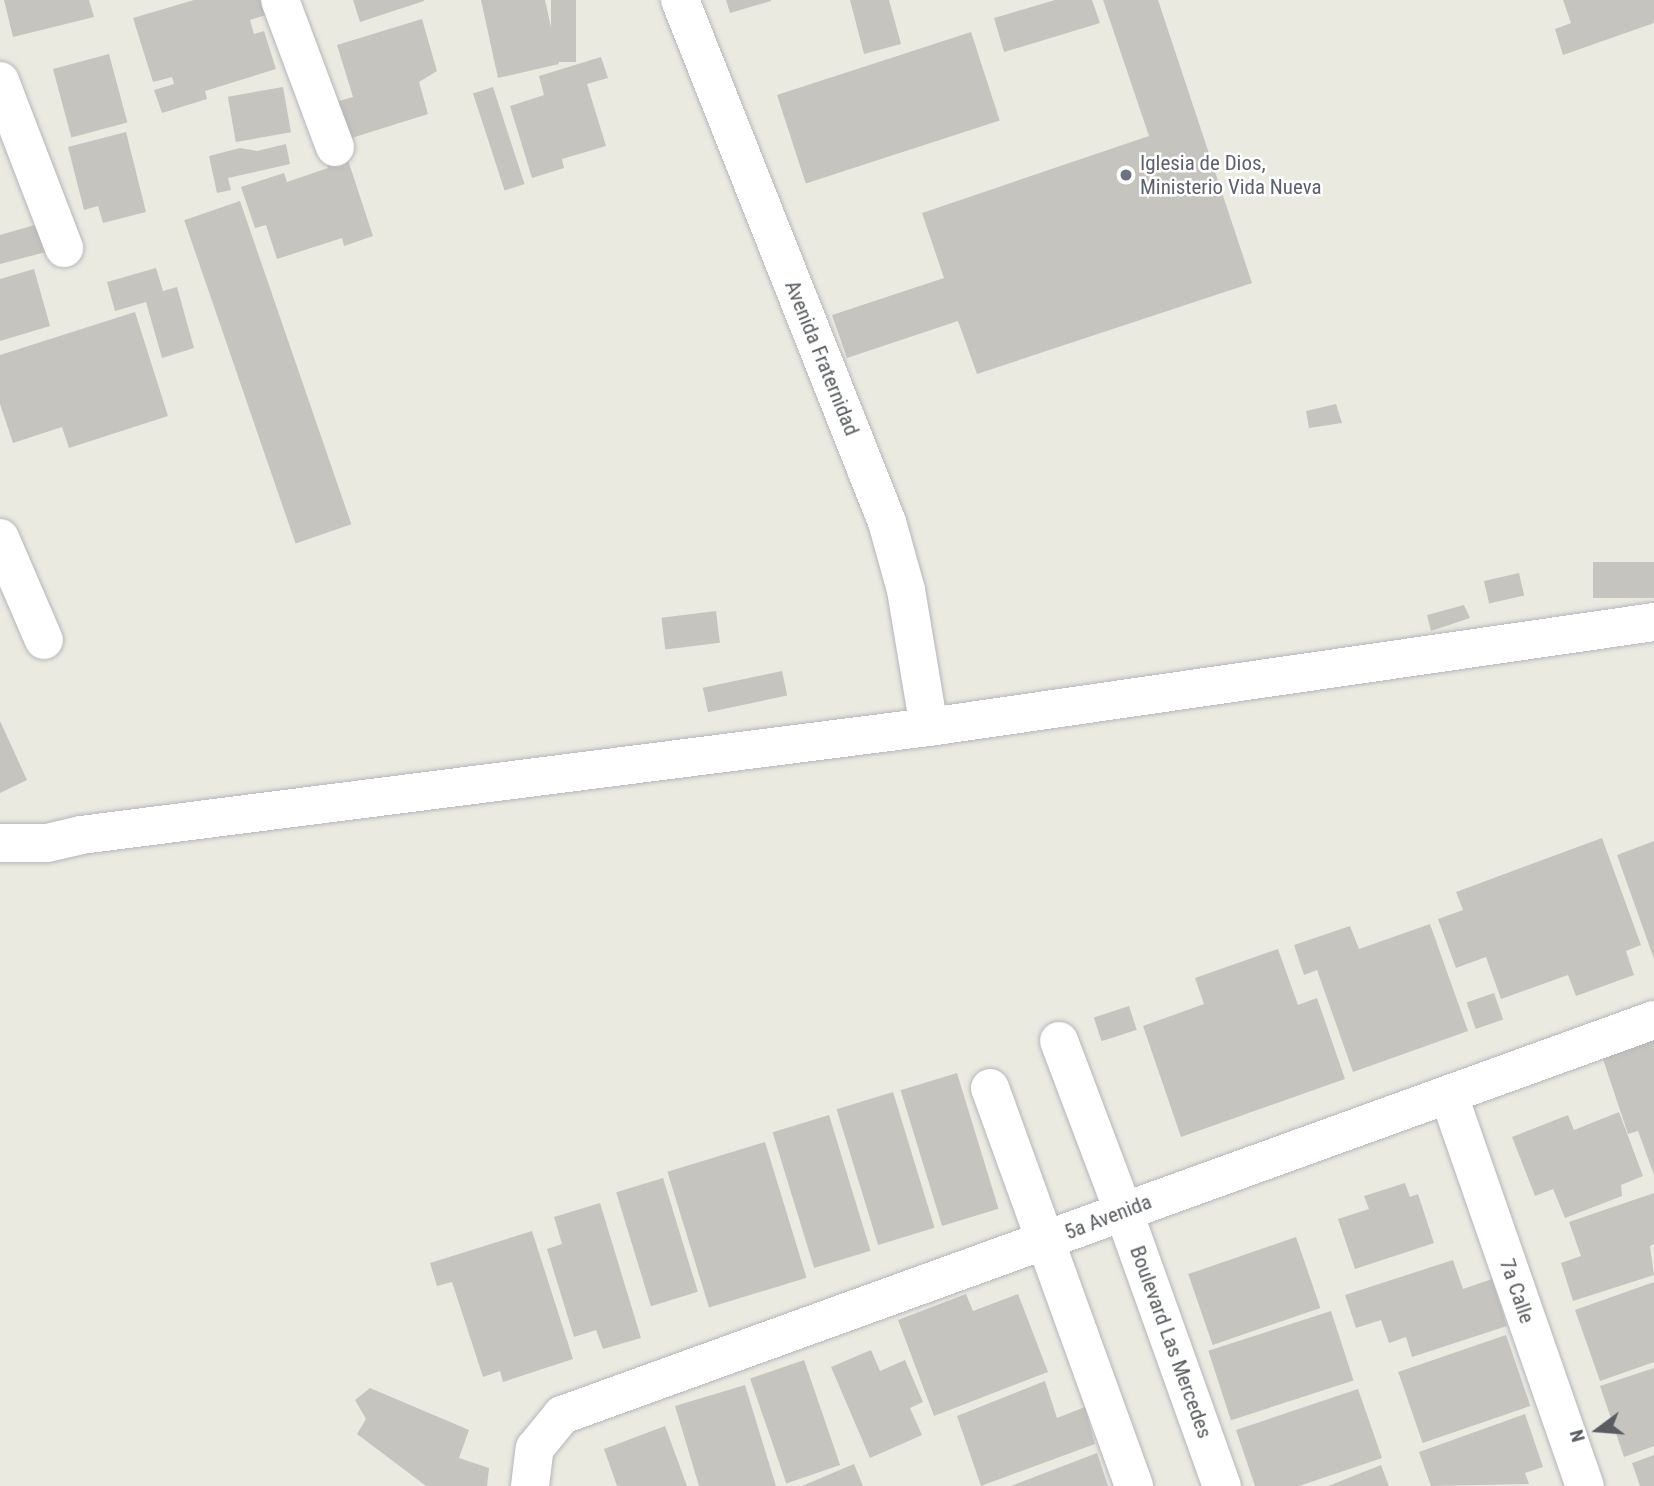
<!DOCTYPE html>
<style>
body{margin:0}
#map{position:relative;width:1654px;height:1486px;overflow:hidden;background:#ebeae1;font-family:"Roboto Condensed",sans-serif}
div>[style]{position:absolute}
.building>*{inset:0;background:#c6c4be;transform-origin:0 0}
.roads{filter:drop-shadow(0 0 2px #b3b6ba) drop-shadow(0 0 2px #b3b6ba)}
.minor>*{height:38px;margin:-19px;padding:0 19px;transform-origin:19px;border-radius:19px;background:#fff}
.dots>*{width:19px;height:19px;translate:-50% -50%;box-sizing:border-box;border:4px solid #fff;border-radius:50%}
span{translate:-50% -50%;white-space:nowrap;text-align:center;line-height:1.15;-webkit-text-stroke:5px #fff;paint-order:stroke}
.worship-label{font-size:21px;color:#5b616d}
.left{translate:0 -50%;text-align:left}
.street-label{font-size:21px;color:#595c60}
.north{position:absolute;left:1563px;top:1395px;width:70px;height:70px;-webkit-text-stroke:5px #fff;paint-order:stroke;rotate:254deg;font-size:19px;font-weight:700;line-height:28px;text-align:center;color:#595c60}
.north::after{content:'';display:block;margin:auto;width:24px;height:32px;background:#595c60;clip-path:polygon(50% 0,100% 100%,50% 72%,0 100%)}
</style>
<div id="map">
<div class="building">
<i style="clip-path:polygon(4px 0,89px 0,94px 17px,13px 37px)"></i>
<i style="clip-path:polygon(194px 0,268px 0,272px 13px,250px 20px,254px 34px,264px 31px,276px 69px,205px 91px,207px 99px,162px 113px,154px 90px,174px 84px,172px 77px,153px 82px,133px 18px)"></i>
<i style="clip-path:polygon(353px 0,424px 0,424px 1px,360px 22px)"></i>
<i style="clip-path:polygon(481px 0,545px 0,559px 64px,498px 78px)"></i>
<i style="left:551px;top:0;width:25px;height:62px"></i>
<i style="clip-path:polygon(726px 0,771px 0,771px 1px,730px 13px)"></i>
<i style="clip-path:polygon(850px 0,889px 0,901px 44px,864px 54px)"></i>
<i style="clip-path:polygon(1055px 0,1092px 0,1100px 23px,1004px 52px,994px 18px)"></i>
<i style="clip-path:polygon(1103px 0,1158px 0,1252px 283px,977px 374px,958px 321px,847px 358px,832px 315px,944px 278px,922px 213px,1149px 136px)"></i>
<i style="clip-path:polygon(1563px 0,1654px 0,1654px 23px,1563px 55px,1555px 29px,1571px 23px)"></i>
<i style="clip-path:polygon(422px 19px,437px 71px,419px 82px,428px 114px,339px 142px,328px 104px,353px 97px,337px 45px)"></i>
<i style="left:971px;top:32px;width:93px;height:204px;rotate:72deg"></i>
<i style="left:109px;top:54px;width:71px;height:58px;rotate:75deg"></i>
<i style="clip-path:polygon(601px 57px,608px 78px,587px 84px,606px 146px,562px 159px,564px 168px,532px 178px,510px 106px,544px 95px,539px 76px)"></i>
<i style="left:283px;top:87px;width:46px;height:56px;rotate:80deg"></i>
<i style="left:493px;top:87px;width:102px;height:21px;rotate:72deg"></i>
<i style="clip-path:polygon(126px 132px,146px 212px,103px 223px,98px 206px,84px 210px,68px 147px)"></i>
<i style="clip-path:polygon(286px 144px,290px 164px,228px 178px,231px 190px,217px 193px,209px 156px,240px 148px,257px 151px)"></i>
<i style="clip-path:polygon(344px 148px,373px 236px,344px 246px,342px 238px,277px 259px,266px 225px,255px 228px,241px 187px,284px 173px,287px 182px,328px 168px,324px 154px)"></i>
<i style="left:240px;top:201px;width:342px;height:59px;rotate:71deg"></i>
<i style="clip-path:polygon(38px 224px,46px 252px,0 264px,0 235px)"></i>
<i style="clip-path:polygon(156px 268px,163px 291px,177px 287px,194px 348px,162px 358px,146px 302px,115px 311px,107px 282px)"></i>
<i style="clip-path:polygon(34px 269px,50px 326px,0 341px,0 279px)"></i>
<i style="clip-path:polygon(135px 312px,168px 416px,69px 448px,62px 427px,13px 443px,0 404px,0 355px)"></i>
<i style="clip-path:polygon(1336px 404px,1342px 423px,1309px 428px,1306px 411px)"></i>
<i style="left:1654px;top:562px;width:36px;height:61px;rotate:90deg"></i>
<i style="left:1519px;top:573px;width:23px;height:36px;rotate:77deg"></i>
<i style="clip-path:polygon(1464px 605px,1470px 618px,1431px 631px,1427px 615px)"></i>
<i style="left:716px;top:611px;width:32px;height:55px;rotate:83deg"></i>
<i style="left:782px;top:671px;width:25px;height:81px;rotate:78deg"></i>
<i style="clip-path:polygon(0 721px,27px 780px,0 793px)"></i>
<i style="clip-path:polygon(1602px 838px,1641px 945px,1626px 951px,1634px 975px,1576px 996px,1568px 975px,1501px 999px,1486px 957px,1456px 968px,1438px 919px,1463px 910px,1456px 892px)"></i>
<i style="clip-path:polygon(1654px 841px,1654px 959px,1617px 855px)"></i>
<i style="clip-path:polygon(1430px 924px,1468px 1031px,1353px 1072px,1317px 970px,1304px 975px,1294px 945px,1350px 926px,1359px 949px)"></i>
<i style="clip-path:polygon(1278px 949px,1298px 1005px,1317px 998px,1345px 1079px,1181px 1137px,1143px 1026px,1204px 1004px,1195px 978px)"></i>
<i style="left:1494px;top:993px;width:28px;height:29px;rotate:71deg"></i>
<i style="left:1129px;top:1006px;width:25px;height:37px;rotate:72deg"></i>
<i style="clip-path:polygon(1654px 1038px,1654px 1175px,1638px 1131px,1628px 1134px,1602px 1056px)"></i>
<i style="left:957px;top:1073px;width:142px;height:59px;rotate:73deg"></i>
<i style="left:893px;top:1092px;width:142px;height:59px;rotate:73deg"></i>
<i style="clip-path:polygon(1619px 1112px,1643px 1176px,1621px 1185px,1622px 1196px,1565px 1218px,1553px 1189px,1535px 1196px,1512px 1137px,1568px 1115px,1574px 1130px)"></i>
<i style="left:829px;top:1115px;width:142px;height:59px;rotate:73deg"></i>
<i style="left:765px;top:1142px;width:142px;height:102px;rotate:73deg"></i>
<i style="left:663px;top:1178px;width:119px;height:49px;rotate:73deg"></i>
<i style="clip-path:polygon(1405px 1183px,1410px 1197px,1418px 1194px,1434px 1243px,1355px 1269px,1338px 1219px,1369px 1209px,1364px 1196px)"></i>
<i style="clip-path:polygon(1654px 1193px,1654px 1244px,1650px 1246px,1654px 1275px,1573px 1301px,1561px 1263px,1581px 1256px,1569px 1222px)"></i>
<i style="clip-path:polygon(600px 1203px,641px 1338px,603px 1349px,596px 1330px,574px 1337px,547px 1249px,562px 1244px,554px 1217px)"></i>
<i style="clip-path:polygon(532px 1231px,573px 1359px,503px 1382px,500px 1371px,483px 1377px,452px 1282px,437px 1286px,430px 1263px)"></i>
<i style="left:1296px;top:1237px;width:75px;height:114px;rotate:71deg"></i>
<i style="clip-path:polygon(1453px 1260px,1463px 1289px,1492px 1279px,1507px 1326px,1412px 1357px,1406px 1337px,1389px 1343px,1381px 1320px,1356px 1328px,1345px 1295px)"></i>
<i style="clip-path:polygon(1654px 1282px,1654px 1362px,1600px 1381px,1575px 1310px)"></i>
<i style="clip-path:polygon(966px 1294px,973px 1311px,1018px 1294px,1048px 1372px,934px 1416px,898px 1320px)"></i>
<i style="left:1331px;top:1311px;width:73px;height:129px;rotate:72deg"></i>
<i style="left:1506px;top:1335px;width:75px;height:114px;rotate:71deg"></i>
<i style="clip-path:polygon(871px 1350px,880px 1371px,905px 1360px,923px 1402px,910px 1408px,922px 1435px,870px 1458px,831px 1367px)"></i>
<i style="left:804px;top:1360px;width:111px;height:57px;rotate:71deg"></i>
<i style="clip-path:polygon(1654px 1368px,1654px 1446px,1624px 1457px,1600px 1386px)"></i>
<i style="clip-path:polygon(1045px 1381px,1057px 1418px,1085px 1407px,1095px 1444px,981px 1486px,957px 1416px)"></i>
<i style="clip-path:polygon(745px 1385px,776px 1486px,699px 1486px,675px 1406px)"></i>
<i style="clip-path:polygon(370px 1388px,469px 1430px,459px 1458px,489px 1468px,487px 1486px,426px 1486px,357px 1434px,366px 1419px,355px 1400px)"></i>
<i style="clip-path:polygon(1358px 1389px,1382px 1458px,1299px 1486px,1255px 1486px,1236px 1430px)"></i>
<i style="clip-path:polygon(1525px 1414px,1543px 1467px,1525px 1473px,1529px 1484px,1431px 1486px,1419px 1452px)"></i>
<i style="clip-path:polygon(665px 1426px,687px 1486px,617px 1486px,604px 1449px)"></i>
<i style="clip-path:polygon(1097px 1453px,1108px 1486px,1011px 1486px)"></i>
<i style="clip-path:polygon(1654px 1455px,1654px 1486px,1640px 1486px,1632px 1463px)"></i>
<i style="clip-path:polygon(854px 1464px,863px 1486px,802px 1486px)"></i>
<i style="clip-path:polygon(1381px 1465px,1389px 1486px,1328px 1486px)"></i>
</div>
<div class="roads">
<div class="minor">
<i style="left:280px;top:0;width:157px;rotate:69.5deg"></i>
<i style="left:680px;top:0;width:562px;rotate:68.37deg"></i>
<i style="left:887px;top:522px;width:71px;rotate:74.4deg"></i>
<i style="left:906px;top:590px;width:139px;rotate:80.5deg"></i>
<i style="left:0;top:81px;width:179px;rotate:69deg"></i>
<i style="left:0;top:538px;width:111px;rotate:66.7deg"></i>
<i style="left:0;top:843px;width:47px"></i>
<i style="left:47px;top:843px;width:35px;rotate:-13deg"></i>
<i style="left:81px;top:835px;width:855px;rotate:-7.26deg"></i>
<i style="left:929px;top:727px;width:733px;rotate:-8.24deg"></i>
<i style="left:1059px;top:1041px;width:181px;rotate:69.3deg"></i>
<i style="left:1123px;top:1210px;width:293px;rotate:70.3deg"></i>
<i style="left:990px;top:1088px;width:423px;rotate:70.1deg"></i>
<i style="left:1449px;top:1096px;width:413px;rotate:70.8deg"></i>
<i style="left:530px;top:1486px;width:38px;rotate:-83deg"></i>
<i style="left:535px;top:1448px;width:43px;rotate:-50.7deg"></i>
<i style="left:562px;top:1415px;width:1161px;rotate:-19.89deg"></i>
</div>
</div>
<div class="dots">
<i style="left:1126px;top:175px;background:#6b7280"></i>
</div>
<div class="worship-label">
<span class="left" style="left:1140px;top:175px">Iglesia de Dios,<br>Ministerio Vida Nueva</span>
</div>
<div class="street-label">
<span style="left:822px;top:358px;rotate:68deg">Avenida Fraternidad</span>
<span style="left:1108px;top:1217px;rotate:-21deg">5a Avenida</span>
<span style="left:1517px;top:1291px;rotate:71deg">7a Calle</span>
<span style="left:1171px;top:1342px;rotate:70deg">Boulevard Las Mercedes</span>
</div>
<div class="north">N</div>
</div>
